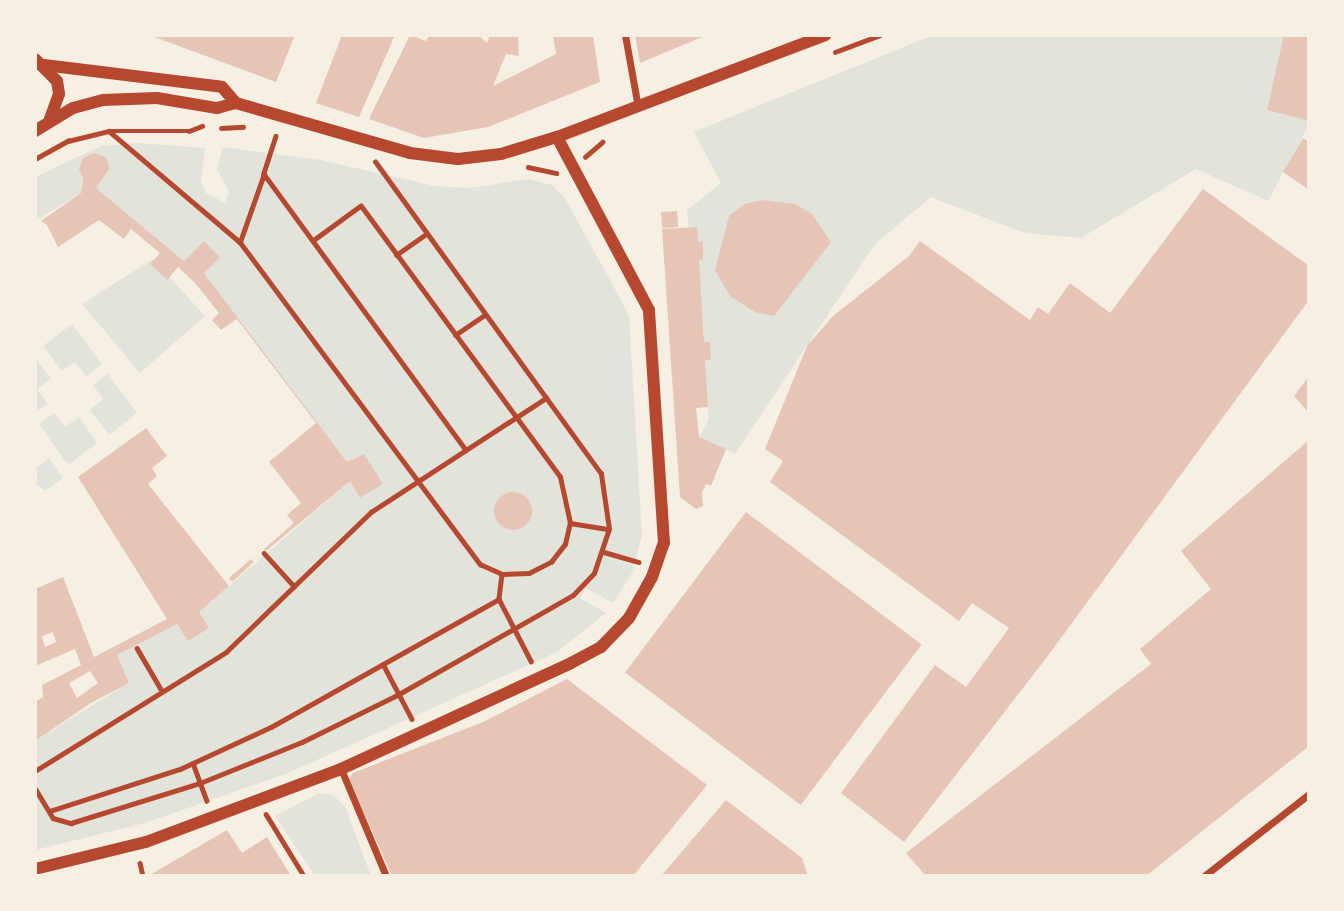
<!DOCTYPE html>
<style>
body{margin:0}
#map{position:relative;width:1344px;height:911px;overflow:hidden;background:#f6efe4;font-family:"Libre Baskerville",serif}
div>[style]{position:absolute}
.green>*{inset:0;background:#e2e4dc}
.building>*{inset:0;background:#e6c5b7;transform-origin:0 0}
.round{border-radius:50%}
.path>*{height:4.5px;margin:-2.25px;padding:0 2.25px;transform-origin:2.25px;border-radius:2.25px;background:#b5482f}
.minor>*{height:7px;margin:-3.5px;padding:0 3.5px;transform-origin:3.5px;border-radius:3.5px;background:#b5482f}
.tertiary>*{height:12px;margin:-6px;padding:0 6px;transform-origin:6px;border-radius:6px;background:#b5482f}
span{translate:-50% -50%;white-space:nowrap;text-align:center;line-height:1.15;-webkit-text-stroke:7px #f6efe4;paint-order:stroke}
.frame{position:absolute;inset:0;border:37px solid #f6efe4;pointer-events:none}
</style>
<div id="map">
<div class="green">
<i style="clip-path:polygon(933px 35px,1287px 35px,1267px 110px,1309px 121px,1309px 125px,1268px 201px,1196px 169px,1081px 238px,1024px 233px,931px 197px,875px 244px,735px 454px,699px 437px,709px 419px,687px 210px,721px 183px,694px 132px)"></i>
<i style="clip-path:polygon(137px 143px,205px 148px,201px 182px,206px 193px,225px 203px,229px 191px,217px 170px,223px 147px,320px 160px,435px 186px,469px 188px,528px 179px,552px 185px,565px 198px,629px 315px,642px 535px,632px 573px,613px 603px,586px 588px,580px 598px,606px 613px,557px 652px,288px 773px,145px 823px,35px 850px,35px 741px,128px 683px,117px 655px,177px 624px,188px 641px,209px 628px,199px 612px,350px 481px,361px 498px,383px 484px,364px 454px,347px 462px,204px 273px,219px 257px,205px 241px,184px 261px,96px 188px,110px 168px,106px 157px,94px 153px,83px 158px,81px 193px,35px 221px,35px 177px,101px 146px)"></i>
<i style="clip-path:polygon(153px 259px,205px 316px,140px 373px,82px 304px)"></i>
<i style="clip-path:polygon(72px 324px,102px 364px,86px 376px,75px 362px,62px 371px,43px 346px)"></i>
<i style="clip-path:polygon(35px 358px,51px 379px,37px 389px,48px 404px,35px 413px)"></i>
<i style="clip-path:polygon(108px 374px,137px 413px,109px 435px,90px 410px,103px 399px,93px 385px)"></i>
<i style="clip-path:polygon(54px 413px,65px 427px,79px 417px,97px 443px,68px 465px,39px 424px)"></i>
<i style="clip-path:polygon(49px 458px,63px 478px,45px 491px,35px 483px,35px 469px)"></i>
<i style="clip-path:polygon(319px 793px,333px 795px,345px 806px,371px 876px,315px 876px,275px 816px)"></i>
</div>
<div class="building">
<i style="clip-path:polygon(149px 35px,295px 35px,276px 82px)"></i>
<i style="clip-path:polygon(342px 35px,395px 35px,359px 117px,316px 103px)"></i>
<i style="clip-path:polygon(410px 35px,426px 41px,429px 35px,478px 35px,487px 43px,490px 35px,518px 35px,519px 56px,506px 54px,493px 86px,556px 54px,553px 35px,593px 35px,600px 82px,488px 127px,424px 138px,369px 119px)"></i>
<i style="clip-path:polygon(635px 35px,707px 35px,640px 63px)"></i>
<i style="clip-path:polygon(1284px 35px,1309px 35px,1309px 121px,1267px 110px)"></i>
<i style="clip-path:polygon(1303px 138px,1309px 142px,1309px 190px,1283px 172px)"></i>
<i style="clip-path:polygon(94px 153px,106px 157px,110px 168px,96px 188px,184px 261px,204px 241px,220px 257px,204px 273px,347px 462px,364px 454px,383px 484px,360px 498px,350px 481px,266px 551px,264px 549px,294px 523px,287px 515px,301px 503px,269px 462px,316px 423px,237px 319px,221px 330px,212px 320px,219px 313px,195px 283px,178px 267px,167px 280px,150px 264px,160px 253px,131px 229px,124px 239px,99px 220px,58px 247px,47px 225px,41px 221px,35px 225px,81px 193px,83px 178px,79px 169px,83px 158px)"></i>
<i style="clip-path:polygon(1203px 189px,1309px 266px,1309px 300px,1047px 657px,904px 842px,841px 793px,935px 665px,966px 687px,1009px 628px,972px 603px,959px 621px,770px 482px,783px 461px,765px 449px,807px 346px,833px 316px,909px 256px,920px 241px,1030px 320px,1038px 307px,1048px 314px,1070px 283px,1110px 313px)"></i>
<i style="clip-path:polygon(762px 200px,795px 204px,812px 214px,831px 242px,774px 316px,755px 312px,730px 296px,715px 270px,729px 216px,744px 204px)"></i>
<i style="left:677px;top:211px;width:16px;height:16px;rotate:86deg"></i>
<i style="clip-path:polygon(697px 227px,698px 242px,703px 241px,703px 260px,699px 260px,704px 342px,710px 342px,711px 360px,705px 360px,708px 407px,696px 408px,699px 437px,726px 449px,711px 486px,706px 484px,702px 493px,703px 506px,696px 509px,680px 497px,662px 229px)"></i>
<i style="clip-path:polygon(1309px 376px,1309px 413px,1294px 396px)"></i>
<i style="clip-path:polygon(evenodd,146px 428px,167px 456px,152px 468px,157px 476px,148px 484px,229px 586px,199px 612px,209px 628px,188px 641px,177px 624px,117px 655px,129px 683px,91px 703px,35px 741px,35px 702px,43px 697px,42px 685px,81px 665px,75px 649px,35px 666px,35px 589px,63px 577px,94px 657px,167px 619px,78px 477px,146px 428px,53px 632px,56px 642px,45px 647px,42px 636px,53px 632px,146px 428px,90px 671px,98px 683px,77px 698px,69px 683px,90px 671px)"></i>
<i style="clip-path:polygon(1309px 440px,1309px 746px,1146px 876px,926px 876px,906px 853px,1151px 664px,1140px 649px,1211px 589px,1181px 551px)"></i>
<i class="round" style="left:494px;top:492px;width:38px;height:38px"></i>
<i style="left:746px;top:512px;width:220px;height:201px;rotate:37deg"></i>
<i style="clip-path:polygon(251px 559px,254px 562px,232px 582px,229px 578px)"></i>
<i style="clip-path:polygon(567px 679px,707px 785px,633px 876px,392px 876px,349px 779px,353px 773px,483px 722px)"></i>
<i style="clip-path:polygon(726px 800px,802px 858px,808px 876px,661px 876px)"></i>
<i style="clip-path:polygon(227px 830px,242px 853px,267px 837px,291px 876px,148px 876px)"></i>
</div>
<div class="path">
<i style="left:835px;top:52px;width:48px;rotate:-20.7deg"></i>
<i style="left:221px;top:128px;width:22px;rotate:-3deg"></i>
<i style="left:109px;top:131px;width:172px;rotate:40.3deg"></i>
<i style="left:240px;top:242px;width:402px;rotate:53.3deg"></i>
<i style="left:480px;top:564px;width:24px;rotate:24deg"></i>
<i style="left:502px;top:574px;width:27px;rotate:-2deg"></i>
<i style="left:529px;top:573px;width:25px;rotate:-27deg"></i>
<i style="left:551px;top:562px;width:23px;rotate:-52deg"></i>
<i style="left:565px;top:544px;width:22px;rotate:-77deg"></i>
<i style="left:570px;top:523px;width:47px;rotate:-102.3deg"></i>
<i style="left:560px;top:477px;width:336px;rotate:-126.3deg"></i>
<i style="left:361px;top:206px;width:59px;rotate:143.9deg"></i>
<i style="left:276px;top:136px;width:40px;rotate:108deg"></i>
<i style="left:264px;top:174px;width:342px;rotate:53.8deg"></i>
<i style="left:585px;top:157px;width:23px;rotate:-41deg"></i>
<i style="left:35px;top:159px;width:38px;rotate:-29deg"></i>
<i style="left:68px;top:141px;width:42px;rotate:-13.7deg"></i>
<i style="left:109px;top:131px;width:80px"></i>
<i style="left:189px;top:131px;width:14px;rotate:-21deg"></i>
<i style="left:528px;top:167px;width:29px;rotate:12deg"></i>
<i style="left:240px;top:242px;width:72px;rotate:-70.6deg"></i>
<i style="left:396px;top:255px;width:37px;rotate:-35deg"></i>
<i style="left:455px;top:335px;width:36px;rotate:-34deg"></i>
<i style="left:570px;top:523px;width:39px;rotate:9deg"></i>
<i style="left:604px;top:552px;width:36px;rotate:16deg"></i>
<i style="left:264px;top:553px;width:45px;rotate:47.7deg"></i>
<i style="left:502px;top:574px;width:25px;rotate:97deg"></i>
<i style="left:499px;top:599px;width:70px;rotate:62.7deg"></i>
<i style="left:137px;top:648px;width:50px;rotate:59.8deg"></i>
<i style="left:383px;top:664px;width:62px;rotate:62.2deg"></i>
<i style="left:193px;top:763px;width:40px;rotate:69.8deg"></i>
<i style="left:35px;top:771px;width:225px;rotate:-31.9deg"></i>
<i style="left:226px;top:652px;width:202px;rotate:-44deg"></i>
<i style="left:371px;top:512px;width:209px;rotate:-33.1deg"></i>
<i style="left:35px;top:788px;width:35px;rotate:59deg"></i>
<i style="left:53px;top:818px;width:19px;rotate:16deg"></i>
<i style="left:71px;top:823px;width:135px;rotate:-17.2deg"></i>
<i style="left:200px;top:783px;width:110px;rotate:-21.9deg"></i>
<i style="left:302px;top:742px;width:108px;rotate:-26.3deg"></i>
<i style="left:399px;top:694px;width:200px;rotate:-29.6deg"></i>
<i style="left:573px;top:595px;width:30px;rotate:-46deg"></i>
<i style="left:594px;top:573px;width:46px;rotate:-71.2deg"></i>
<i style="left:609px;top:529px;width:56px;rotate:-98.3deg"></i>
<i style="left:601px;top:474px;width:385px;rotate:-125.9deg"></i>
<i style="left:50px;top:811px;width:137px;rotate:-17.9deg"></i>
<i style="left:180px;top:769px;width:100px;rotate:-24.8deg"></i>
<i style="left:271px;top:727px;width:261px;rotate:-29.3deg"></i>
<i style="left:266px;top:814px;width:73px;rotate:58.5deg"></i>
<i style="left:140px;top:863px;width:13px;rotate:77deg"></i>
</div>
<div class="minor">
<i style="left:625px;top:35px;width:73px;rotate:79.8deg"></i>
<i style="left:341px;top:769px;width:116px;rotate:67.2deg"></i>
<i style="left:1204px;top:876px;width:133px;rotate:-38deg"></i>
</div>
<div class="tertiary">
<i style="left:35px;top:59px;width:31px;rotate:45deg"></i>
<i style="left:57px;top:81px;width:13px;rotate:81deg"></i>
<i style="left:59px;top:94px;width:27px;rotate:110deg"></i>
<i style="left:44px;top:65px;width:179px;rotate:7deg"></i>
<i style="left:222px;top:87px;width:21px;rotate:49deg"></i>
<i style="left:236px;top:103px;width:181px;rotate:16deg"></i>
<i style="left:410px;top:153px;width:48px;rotate:7.1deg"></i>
<i style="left:458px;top:159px;width:43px;rotate:-6.6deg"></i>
<i style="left:501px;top:154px;width:59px;rotate:-16.9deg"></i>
<i style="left:557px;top:137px;width:287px;rotate:-20.8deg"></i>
<i style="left:35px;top:131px;width:44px;rotate:-31.2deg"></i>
<i style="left:73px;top:108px;width:31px;rotate:-15deg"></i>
<i style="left:103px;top:100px;width:54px;rotate:-2.1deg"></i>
<i style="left:157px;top:98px;width:61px;rotate:9.5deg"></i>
<i style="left:217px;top:108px;width:20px;rotate:-15deg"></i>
<i style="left:35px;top:869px;width:114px;rotate:-13.7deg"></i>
<i style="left:146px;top:842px;width:208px;rotate:-20.5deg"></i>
<i style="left:341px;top:769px;width:253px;rotate:-24.7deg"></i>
<i style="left:571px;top:663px;width:34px;rotate:-28deg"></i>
<i style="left:601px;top:647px;width:40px;rotate:-46deg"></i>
<i style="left:629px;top:618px;width:47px;rotate:-60.7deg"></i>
<i style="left:652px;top:577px;width:36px;rotate:-71deg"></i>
<i style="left:664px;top:543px;width:233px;rotate:-93.7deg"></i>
<i style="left:649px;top:310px;width:196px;rotate:-118deg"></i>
</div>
<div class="frame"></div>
</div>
